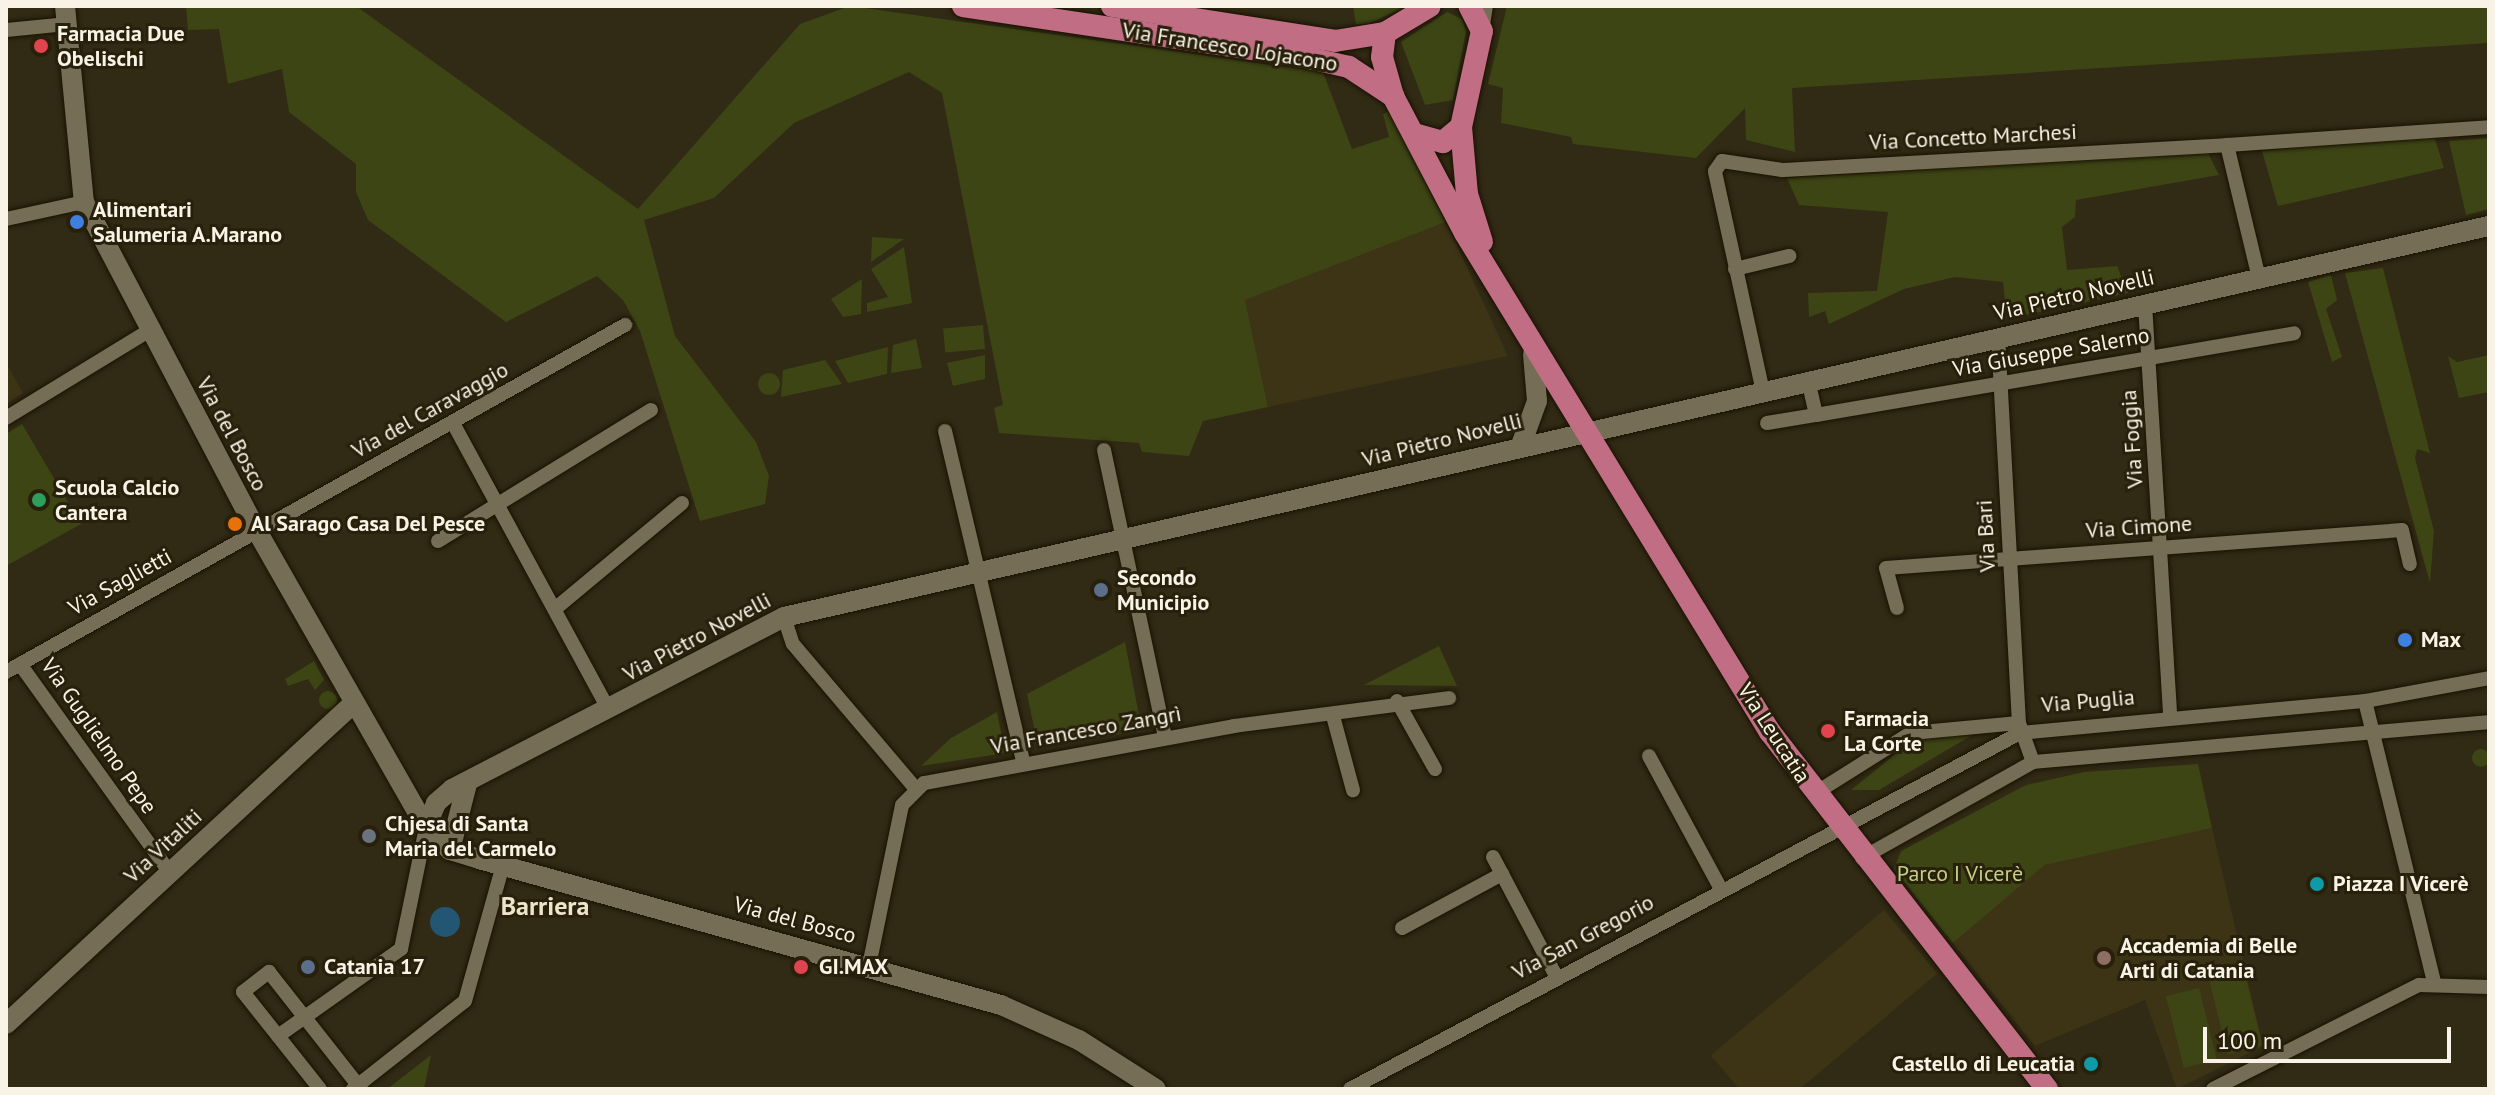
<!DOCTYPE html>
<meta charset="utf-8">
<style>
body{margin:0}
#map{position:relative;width:2495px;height:1095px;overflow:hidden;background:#312a14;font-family:"PT Sans",sans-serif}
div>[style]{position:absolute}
.built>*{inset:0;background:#3d3416;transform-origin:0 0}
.green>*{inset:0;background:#3d4515;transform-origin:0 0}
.round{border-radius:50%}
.water>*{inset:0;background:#235672}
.roads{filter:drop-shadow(0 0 2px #191201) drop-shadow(0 0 2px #191201)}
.street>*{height:14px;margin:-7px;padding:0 7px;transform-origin:7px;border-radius:7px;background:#756d55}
.secondary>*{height:20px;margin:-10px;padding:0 10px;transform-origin:10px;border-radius:10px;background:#756d55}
.primary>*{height:22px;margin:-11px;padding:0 11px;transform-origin:11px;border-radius:11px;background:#c16e85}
.dots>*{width:22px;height:22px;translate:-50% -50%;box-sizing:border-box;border:4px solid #28200b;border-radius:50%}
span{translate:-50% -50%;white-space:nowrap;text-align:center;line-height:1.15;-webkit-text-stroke:6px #28200b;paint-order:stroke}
.poi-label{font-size:22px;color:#f8f3e6;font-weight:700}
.left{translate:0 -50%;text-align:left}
.right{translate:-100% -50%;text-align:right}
.street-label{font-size:22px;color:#f8f3e6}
.park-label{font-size:22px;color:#c1d184}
.quarter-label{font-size:26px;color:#ede4c9;font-weight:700}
.frame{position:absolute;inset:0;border:8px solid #f8f3e6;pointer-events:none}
.scale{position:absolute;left:2203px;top:1027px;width:248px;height:36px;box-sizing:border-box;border:4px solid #f8f3e6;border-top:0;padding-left:10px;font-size:24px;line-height:28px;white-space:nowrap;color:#f8f3e6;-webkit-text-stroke:6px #28200b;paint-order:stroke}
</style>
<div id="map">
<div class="built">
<i style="clip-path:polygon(1446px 222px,1508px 356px,1268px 407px,1245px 300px)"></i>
<i style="clip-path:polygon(6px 362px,23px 393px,6px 404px)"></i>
<i style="clip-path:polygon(2212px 828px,2263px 1046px,2177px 1089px,2145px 1000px,2035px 1046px,1953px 943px,2045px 865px)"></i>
<i style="left:1884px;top:910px;width:83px;height:226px;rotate:50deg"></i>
</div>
<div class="green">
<i style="clip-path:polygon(186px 6px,356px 6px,638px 209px,800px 24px,850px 6px,1323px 72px,1352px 149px,1389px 137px,1383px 114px,1389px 111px,1446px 222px,1245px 300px,1268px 407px,1203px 421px,1189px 456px,1142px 452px,1139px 443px,999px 433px,994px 408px,1003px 405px,942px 93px,909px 72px,794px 123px,714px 198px,644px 220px,675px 336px,756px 442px,769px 476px,765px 504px,700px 521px,640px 331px,623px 300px,597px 276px,506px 322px,368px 220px,356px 192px,356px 164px,289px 112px,282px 69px,228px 84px,219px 29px,188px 30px)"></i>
<i style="clip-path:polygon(1353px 6px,1407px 6px,1368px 24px,1356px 24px)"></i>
<i style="clip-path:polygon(1507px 6px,2489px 6px,2489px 43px,1792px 88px,1795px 152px,1746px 140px,1745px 108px,1696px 158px,1573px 144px,1571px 137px,1501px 123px,1503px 88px,1488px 84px)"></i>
<i style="clip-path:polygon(1447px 12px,1462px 19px,1466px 32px,1453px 100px,1425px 105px,1401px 42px)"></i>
<i style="clip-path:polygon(2433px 133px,2444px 168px,2278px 206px,2262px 151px)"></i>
<i style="clip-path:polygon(2489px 138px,2489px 209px,2466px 215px,2449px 141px)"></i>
<i style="clip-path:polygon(2207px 151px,2219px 175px,2076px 200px,2075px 217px,2062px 227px,2067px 270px,2117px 266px,2128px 293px,2007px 319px,2003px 282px,1955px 277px,1904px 289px,1829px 324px,1825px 311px,1809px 317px,1808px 293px,1877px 291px,1888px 212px,1799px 205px,1787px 178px)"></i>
<i style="clip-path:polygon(872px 237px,904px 239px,871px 262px)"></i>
<i style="clip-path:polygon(904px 247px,912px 303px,867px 312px,867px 303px,888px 297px,871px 269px)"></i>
<i style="clip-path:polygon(2383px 268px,2430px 453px,2417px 449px,2415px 458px,2434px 531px,2430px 583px,2345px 273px)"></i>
<i style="clip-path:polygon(2331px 275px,2337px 300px,2326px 309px,2342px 357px,2332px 362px,2308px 282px)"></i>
<i style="clip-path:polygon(862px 279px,861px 314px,843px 317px,831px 299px)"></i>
<i style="left:983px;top:325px;width:24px;height:40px;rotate:85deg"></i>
<i style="clip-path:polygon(916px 339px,922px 368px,891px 373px,893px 345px)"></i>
<i style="clip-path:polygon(888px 347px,887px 374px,848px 383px,835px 361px)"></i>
<i style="clip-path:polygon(985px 355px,985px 379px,953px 386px,947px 363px)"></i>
<i style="clip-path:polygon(2489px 355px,2489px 392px,2459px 398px,2448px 356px,2457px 362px)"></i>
<i style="clip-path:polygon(825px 360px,842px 384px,781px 397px,783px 370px)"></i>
<i class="round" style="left:758px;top:373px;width:22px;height:22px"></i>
<i style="clip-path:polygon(22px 424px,81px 524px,6px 566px,6px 434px)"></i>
<i style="clip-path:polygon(1125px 642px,1142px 731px,1038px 746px,1027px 694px)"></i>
<i style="clip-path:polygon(1439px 646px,1457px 686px,1364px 685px)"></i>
<i style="clip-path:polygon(314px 661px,324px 680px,315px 690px,308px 679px,288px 686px,285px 679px)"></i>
<i class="round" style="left:319px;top:691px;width:18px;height:18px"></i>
<i style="clip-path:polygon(997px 712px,1005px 753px,921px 766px,951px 738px)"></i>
<i style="clip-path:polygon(1974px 734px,1879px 790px,1851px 790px,1913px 740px)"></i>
<i class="round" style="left:2472px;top:749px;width:18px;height:18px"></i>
<i style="clip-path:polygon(2198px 764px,2212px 828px,2045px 865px,1953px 943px,1894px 869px,1901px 851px,2026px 785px,2084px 772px)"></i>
<i style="left:2243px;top:967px;width:81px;height:36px;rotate:76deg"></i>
<i style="left:2199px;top:988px;width:74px;height:34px;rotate:76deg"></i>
<i style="clip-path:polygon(431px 1055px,424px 1089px,387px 1089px)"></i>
</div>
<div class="water">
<i class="round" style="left:430px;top:907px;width:30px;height:30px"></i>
</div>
<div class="roads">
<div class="street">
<i style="left:6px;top:30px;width:61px;rotate:-5.6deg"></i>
<i style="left:1482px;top:31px;width:25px;rotate:-81deg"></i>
<i style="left:2227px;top:145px;width:263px;rotate:-3.9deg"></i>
<i style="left:6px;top:219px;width:80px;rotate:-12.3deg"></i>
<i style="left:1735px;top:269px;width:56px;rotate:-13.5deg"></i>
<i style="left:2145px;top:304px;width:413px;rotate:86.5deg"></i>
<i style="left:1998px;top:336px;width:388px;rotate:86.9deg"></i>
<i style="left:2019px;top:723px;width:41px;rotate:70.3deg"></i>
<i style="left:1808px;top:380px;width:36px;rotate:77deg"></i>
<i style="left:1816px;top:415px;width:485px;rotate:-9.7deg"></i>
<i style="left:1763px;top:392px;width:226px;rotate:-102.3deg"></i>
<i style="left:1715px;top:171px;width:12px;rotate:-55deg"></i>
<i style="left:1722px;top:161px;width:61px;rotate:8.5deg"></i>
<i style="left:1782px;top:170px;width:446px;rotate:-3.2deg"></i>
<i style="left:2227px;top:145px;width:137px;rotate:76.5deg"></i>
<i style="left:6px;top:418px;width:169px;rotate:-31.4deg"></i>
<i style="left:453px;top:423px;width:327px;rotate:61.5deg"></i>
<i style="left:1767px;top:423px;width:50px;rotate:-9.3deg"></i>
<i style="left:945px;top:431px;width:342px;rotate:76.7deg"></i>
<i style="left:1104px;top:450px;width:294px;rotate:78deg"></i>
<i style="left:438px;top:541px;width:250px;rotate:-31.6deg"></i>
<i style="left:556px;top:608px;width:164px;rotate:-39.8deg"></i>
<i style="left:1897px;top:608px;width:41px;rotate:-105.4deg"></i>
<i style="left:1886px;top:568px;width:517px;rotate:-4.21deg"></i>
<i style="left:2402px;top:530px;width:35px;rotate:77deg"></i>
<i style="left:784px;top:617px;width:28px;rotate:72deg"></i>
<i style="left:793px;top:644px;width:189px;rotate:49.7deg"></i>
<i style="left:20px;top:664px;width:257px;rotate:54.3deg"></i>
<i style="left:6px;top:672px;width:710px;rotate:-29.27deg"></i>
<i style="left:1397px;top:701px;width:78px;rotate:60.8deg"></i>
<i style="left:2365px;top:701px;width:289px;rotate:76.2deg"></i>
<i style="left:1333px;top:716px;width:77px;rotate:74.9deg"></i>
<i style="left:1649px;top:756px;width:151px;rotate:61.6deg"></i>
<i style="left:1814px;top:794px;width:115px;rotate:-32.2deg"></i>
<i style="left:1911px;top:733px;width:108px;rotate:-5.3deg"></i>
<i style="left:1493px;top:857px;width:135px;rotate:62.1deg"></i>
<i style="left:1862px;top:858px;width:196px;rotate:-29.3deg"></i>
<i style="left:2033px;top:762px;width:458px;rotate:-5deg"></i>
<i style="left:1402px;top:928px;width:114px;rotate:-28.4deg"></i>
<i style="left:869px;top:966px;width:164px;rotate:-78.4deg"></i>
<i style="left:902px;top:805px;width:31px;rotate:-45deg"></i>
<i style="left:924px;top:783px;width:315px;rotate:-10.4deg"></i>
<i style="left:1234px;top:726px;width:217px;rotate:-7.4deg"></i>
<i style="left:278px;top:1036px;width:151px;rotate:-35.3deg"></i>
<i style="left:401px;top:949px;width:125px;rotate:-78.4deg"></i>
<i style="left:320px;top:1089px;width:124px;rotate:-128.4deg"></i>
<i style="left:243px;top:992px;width:33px;rotate:-38deg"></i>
<i style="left:269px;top:972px;width:149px;rotate:51.8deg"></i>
<i style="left:353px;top:1089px;width:142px;rotate:-38.2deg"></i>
<i style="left:465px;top:1001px;width:141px;rotate:-74.4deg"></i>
<i style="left:1350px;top:1089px;width:759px;rotate:-27.98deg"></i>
<i style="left:2020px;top:733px;width:346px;rotate:-5.3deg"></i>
<i style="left:2365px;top:701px;width:126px;rotate:-10.5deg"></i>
<i style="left:2213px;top:1089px;width:231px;rotate:-26.8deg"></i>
<i style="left:2419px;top:985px;width:70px;rotate:1.6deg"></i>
</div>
<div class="secondary">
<i style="left:65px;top:6px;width:197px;rotate:84.5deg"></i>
<i style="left:84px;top:202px;width:372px;rotate:62.3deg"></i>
<i style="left:257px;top:531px;width:341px;rotate:60.3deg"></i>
<i style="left:426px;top:827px;width:33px;rotate:44deg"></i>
<i style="left:450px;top:850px;width:30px;rotate:17deg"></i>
<i style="left:479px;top:859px;width:542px;rotate:15.63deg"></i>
<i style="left:1001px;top:1005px;width:85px;rotate:24.2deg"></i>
<i style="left:1079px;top:1040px;width:91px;rotate:32.5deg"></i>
<i style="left:1521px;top:445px;width:47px;rotate:-70deg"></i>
<i style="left:1537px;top:401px;width:47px;rotate:-94.9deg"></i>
<i style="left:426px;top:827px;width:26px;rotate:-67deg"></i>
<i style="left:436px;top:803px;width:21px;rotate:-41deg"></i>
<i style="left:452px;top:789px;width:374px;rotate:-27.4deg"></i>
<i style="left:784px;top:617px;width:1749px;rotate:-12.92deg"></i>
<i style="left:450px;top:850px;width:68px;rotate:-75.6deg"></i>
<i style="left:6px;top:1024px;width:472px;rotate:-42.7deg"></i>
</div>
<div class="primary">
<i style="left:963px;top:6px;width:350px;rotate:8.5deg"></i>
<i style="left:1309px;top:58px;width:41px;rotate:12.7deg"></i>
<i style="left:1349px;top:67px;width:53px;rotate:33.4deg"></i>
<i style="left:1112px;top:6px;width:226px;rotate:8.9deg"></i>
<i style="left:1335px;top:41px;width:51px;rotate:-9.1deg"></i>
<i style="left:1385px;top:33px;width:52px;rotate:-31deg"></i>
<i style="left:1385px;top:33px;width:24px;rotate:97deg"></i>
<i style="left:1382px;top:57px;width:41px;rotate:74.2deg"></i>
<i style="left:1393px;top:96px;width:155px;rotate:62.3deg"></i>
<i style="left:1465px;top:233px;width:585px;rotate:58.57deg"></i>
<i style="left:1770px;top:732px;width:452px;rotate:52.2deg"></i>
<i style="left:1461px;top:127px;width:67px;rotate:84.9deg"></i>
<i style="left:1467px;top:194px;width:50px;rotate:72.6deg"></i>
<i style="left:1418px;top:135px;width:26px;rotate:16deg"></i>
<i style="left:1443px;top:142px;width:23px;rotate:-40deg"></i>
<i style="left:1461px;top:127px;width:98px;rotate:-77.7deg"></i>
<i style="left:1482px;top:31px;width:28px;rotate:-117deg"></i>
</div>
</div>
<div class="dots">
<i style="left:41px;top:46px;background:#e0444e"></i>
<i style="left:77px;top:222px;background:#3f7fe0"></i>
<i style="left:39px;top:500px;background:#2e9e5b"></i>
<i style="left:235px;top:524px;background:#e8710a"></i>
<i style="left:1101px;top:590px;background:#5c6f8a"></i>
<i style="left:2405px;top:640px;background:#3f7fe0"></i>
<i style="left:1828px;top:731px;background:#e0444e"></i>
<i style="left:369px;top:836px;background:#6b7280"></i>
<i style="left:2317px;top:884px;background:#0f9aa8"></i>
<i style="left:2104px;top:958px;background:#8d6e63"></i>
<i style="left:308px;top:967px;background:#5c6f8a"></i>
<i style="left:801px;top:967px;background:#e0444e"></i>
<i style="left:2091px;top:1064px;background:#0f9aa8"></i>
</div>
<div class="poi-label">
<span class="left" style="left:57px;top:46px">Farmacia Due<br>Obelischi</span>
<span class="left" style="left:93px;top:222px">Alimentari<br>Salumeria A.Marano</span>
<span class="left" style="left:55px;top:500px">Scuola Calcio<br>Cantera</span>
<span class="left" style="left:251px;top:524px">Al Sarago Casa Del Pesce</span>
<span class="left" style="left:1117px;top:590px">Secondo<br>Municipio</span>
<span class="left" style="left:2421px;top:640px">Max</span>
<span class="left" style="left:1844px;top:731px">Farmacia<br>La Corte</span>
<span class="left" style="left:385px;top:836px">Chjesa di Santa<br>Maria del Carmelo</span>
<span class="left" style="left:2333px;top:884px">Piazza I Vicerè</span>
<span class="left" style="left:2120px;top:958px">Accademia di Belle<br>Arti di Catania</span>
<span class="left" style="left:324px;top:967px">Catania 17</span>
<span class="left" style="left:819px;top:967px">GI.MAX</span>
<span class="right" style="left:2075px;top:1064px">Castello di Leucatia</span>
</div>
<div class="street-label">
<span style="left:1230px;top:47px;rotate:9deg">Via Francesco Lojacono</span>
<span style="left:1973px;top:137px;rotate:-3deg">Via Concetto Marchesi</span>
<span style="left:2074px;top:295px;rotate:-13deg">Via Pietro Novelli</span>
<span style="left:2051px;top:352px;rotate:-10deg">Via Giuseppe Salerno</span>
<span style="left:430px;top:410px;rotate:-29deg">Via del Caravaggio</span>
<span style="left:232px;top:434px;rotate:62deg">Via del Bosco</span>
<span style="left:2132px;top:439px;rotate:-94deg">Via Foggia</span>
<span style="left:1442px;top:440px;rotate:-14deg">Via Pietro Novelli</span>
<span style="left:2139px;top:527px;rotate:-4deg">Via Cimone</span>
<span style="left:1986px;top:536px;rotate:-93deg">Via Bari</span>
<span style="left:120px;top:582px;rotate:-29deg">Via Saglietti</span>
<span style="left:697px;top:637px;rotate:-28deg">Via Pietro Novelli</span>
<span style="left:2088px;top:701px;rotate:-5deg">Via Puglia</span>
<span style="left:1086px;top:730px;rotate:-10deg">Via Francesco Zangrì</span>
<span style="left:1774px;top:733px;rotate:57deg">Via Leucatia</span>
<span style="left:99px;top:736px;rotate:55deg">Via Guglielmo Pepe</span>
<span style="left:163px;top:846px;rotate:-43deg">Via Vitaliti</span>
<span style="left:795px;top:920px;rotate:15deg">Via del Bosco</span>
<span style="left:1583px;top:937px;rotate:-28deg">Via San Gregorio</span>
</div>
<div class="park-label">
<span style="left:1960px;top:874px">Parco I Vicerè</span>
</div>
<div class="quarter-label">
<span style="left:545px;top:906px">Barriera</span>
</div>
<div class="frame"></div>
<div class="scale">100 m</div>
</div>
